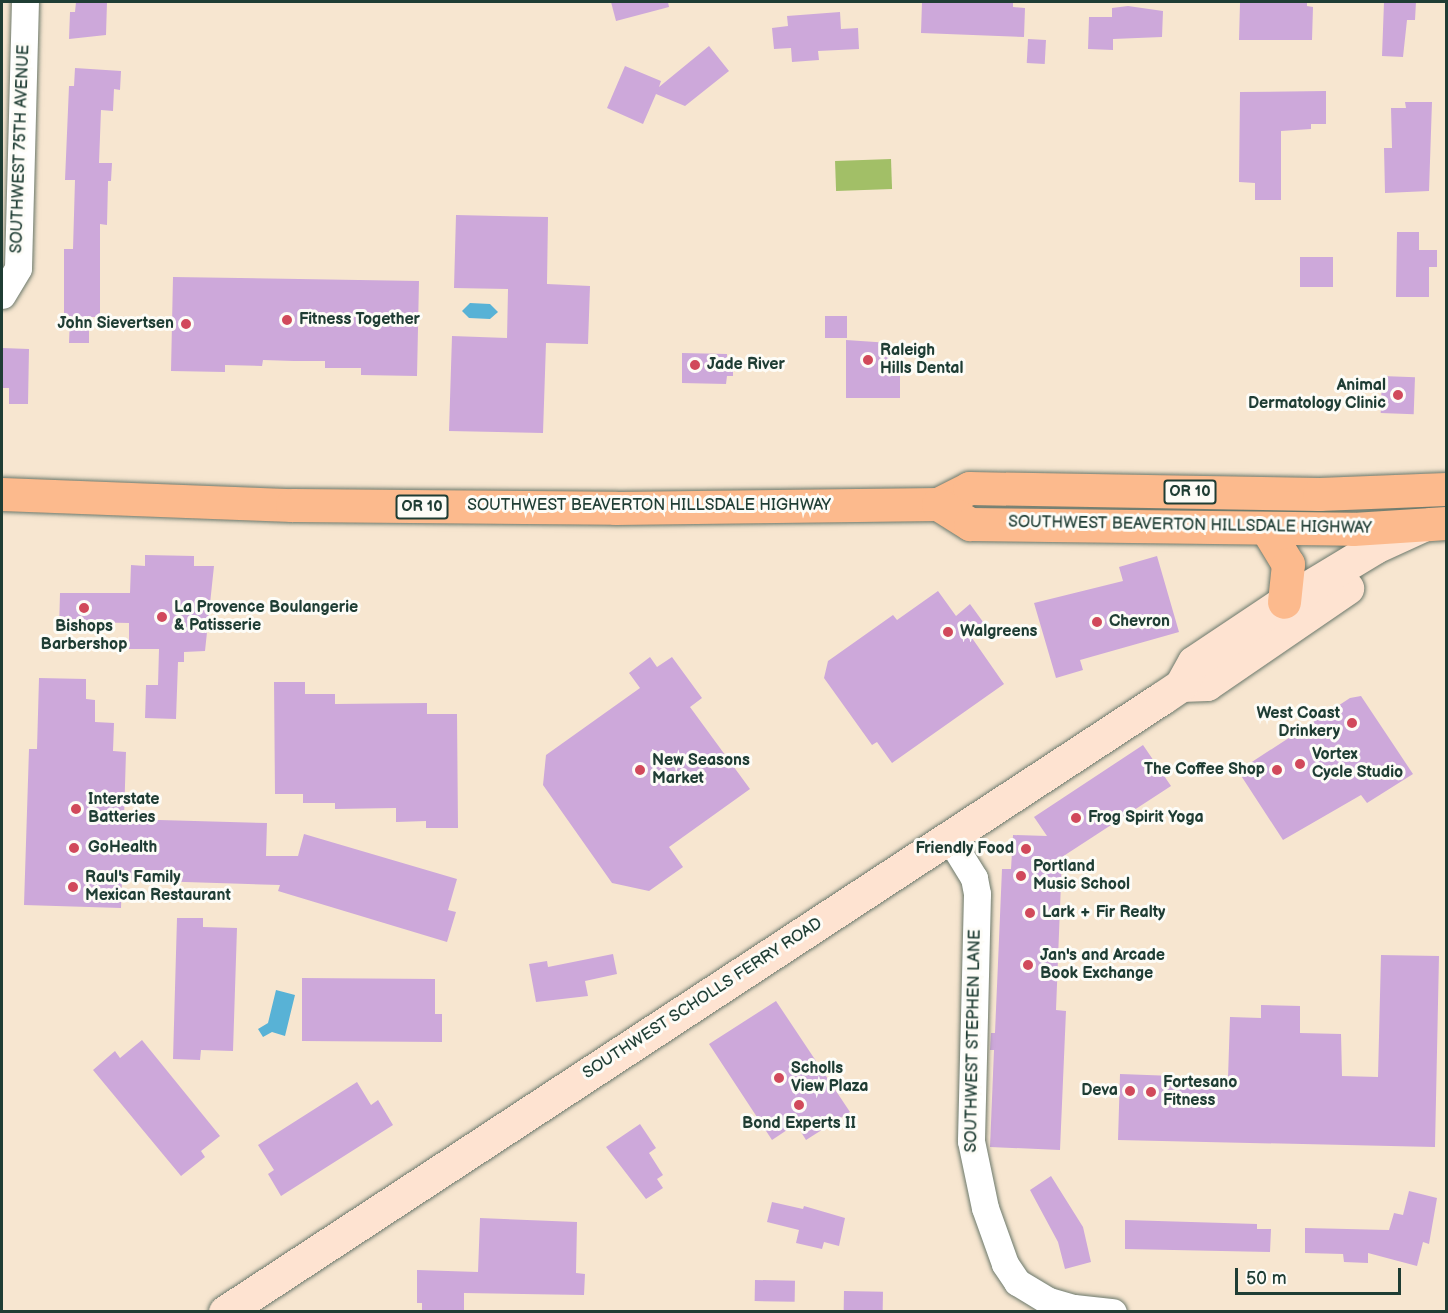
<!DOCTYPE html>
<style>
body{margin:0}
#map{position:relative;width:1448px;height:1313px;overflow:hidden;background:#f7e6d0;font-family:"Balsamiq Sans",sans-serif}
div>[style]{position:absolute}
.green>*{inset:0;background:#a2bf67;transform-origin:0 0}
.water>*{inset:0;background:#58b2d6}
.building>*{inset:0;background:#cda8da;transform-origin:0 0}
.roads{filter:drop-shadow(0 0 2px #6b786b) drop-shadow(0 0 2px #6b786b)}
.street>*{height:27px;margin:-13.5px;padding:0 13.5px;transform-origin:13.5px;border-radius:13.5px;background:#fff}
.secondary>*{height:33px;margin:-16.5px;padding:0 16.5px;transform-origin:16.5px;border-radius:16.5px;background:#fee3d1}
.primary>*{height:33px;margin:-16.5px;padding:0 16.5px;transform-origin:16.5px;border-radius:16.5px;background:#fcba8d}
.dots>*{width:16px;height:16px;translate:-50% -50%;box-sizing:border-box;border:3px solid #fdfcf7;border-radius:50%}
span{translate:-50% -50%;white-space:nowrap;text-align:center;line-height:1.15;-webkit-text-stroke:6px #fdfcf7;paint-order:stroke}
.shield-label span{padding:2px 4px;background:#fdfcf7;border:2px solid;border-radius:4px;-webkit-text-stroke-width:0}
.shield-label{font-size:15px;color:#1f3d34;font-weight:700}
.street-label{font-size:16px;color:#1f3d34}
.poi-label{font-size:16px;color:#1f3d34;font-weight:700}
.left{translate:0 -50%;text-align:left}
.right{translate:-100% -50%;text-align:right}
.frame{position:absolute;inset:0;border:3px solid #1f3d34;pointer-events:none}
.scale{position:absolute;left:1235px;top:1268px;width:166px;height:27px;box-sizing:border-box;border:3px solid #1f3d34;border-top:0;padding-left:8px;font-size:18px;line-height:21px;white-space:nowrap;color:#1f3d34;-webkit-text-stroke:4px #fdfcf7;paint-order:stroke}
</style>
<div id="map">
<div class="green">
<i style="left:891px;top:159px;width:30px;height:56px;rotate:88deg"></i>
</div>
<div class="water">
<i style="clip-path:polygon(470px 303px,490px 304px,498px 312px,490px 319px,469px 318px,462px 311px)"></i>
<i style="clip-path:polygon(276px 990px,295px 995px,285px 1036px,272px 1032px,263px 1037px,258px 1029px,268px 1023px)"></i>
</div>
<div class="building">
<i style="clip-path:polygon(76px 2px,107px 2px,106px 35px,69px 39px,70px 12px,75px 12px)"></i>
<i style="clip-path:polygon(611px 2px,668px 2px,669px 7px,616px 21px)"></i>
<i style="clip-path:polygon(922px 2px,1013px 2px,1013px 7px,1025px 8px,1024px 37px,921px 33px)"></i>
<i style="clip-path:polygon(1281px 2px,1307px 2px,1307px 6px,1313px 7px,1312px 40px,1239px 40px,1240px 3px)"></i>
<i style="clip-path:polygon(1384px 2px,1416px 2px,1415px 20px,1407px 20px,1403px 57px,1382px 56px)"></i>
<i style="clip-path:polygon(1128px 6px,1163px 11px,1162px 37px,1113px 39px,1113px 50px,1088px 49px,1089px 17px,1112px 17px,1112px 8px)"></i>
<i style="clip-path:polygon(840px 12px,841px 29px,858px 28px,859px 49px,818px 51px,819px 60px,792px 62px,791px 48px,774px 49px,772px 28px,788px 26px,787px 16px)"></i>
<i style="left:1028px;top:39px;width:18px;height:24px;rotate:3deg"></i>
<i style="clip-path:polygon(709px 46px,729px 71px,685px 106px,656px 94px,643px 124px,607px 108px,625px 66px,661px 81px,659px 87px)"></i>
<i style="clip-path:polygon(75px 68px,121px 71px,120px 90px,114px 89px,113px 111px,101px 110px,99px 163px,112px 163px,111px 181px,108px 181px,107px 225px,100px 224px,100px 317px,89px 317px,89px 343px,69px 343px,70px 317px,64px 317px,64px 249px,73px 249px,75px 180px,65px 180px,69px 86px,74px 86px)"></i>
<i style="clip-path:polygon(1326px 91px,1326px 124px,1311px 124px,1311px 129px,1281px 131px,1281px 200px,1255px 200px,1255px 183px,1239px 182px,1240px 92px)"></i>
<i style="clip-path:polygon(1405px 102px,1432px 102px,1429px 191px,1385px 193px,1384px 148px,1392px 148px,1391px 108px,1406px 108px)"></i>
<i style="clip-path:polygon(456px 215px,548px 217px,547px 284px,590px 286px,588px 344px,546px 343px,543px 433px,449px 431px,452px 336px,507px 338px,508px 289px,454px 288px)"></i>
<i style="clip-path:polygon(1397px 232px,1419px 232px,1419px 250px,1437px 250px,1437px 267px,1429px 267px,1429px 297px,1396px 297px)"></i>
<i style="left:1300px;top:257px;width:33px;height:30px"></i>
<i style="clip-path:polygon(173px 277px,419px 281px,417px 376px,361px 375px,361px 368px,325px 368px,325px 361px,294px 361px,263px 360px,262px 366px,225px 365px,225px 372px,171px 371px)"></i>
<i style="left:825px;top:316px;width:22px;height:22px"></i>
<i style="clip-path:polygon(846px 340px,890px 343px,890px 376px,900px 376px,900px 398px,846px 398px)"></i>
<i style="clip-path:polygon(2px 348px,29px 349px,28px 404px,9px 404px,9px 388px,2px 388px)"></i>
<i style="clip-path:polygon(682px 353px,727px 354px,727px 359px,733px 359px,733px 376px,727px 376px,726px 384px,682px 383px)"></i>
<i style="left:1382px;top:376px;width:33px;height:37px;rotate:2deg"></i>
<i style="clip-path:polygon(145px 555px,194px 556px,194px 566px,214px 566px,205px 651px,184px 652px,184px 662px,178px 662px,176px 719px,145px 718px,146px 685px,158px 685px,159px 649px,129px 649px,129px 623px,82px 622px,81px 631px,59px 630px,60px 593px,130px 593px,131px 565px,145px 566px)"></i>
<i style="clip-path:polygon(1157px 556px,1179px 632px,1080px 660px,1083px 670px,1056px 678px,1034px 603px,1123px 581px,1119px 567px)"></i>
<i style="clip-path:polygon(938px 591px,956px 616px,970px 604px,986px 626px,972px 638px,1004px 684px,892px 763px,877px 742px,872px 745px,824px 678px,828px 661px,893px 615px,897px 620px)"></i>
<i style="clip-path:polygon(650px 657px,657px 667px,672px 657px,702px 698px,690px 707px,750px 789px,669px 847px,683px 867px,649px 891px,612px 883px,543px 785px,546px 755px,640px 688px,629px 673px)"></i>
<i style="clip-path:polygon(39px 678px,86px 679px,86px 699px,95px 700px,95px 722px,114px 723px,113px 751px,126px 752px,124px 819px,267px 823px,266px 856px,298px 856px,304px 834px,457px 879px,448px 910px,456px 912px,447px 942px,278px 891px,280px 885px,122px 880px,121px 908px,24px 905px,29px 749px,37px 749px)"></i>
<i style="clip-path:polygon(274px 682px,305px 682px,305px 694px,335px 694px,335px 704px,427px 703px,427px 714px,457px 714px,458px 828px,426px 828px,426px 821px,396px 822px,396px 808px,335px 809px,335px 803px,303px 803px,303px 794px,275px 794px)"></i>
<i style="clip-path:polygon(1361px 696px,1413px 774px,1367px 803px,1361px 795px,1283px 840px,1238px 771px,1350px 698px)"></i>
<i style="clip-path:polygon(1143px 745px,1171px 786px,1062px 857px,1056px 1010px,1066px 1011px,1060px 1150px,990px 1147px,994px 1050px,990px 1050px,991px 1033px,995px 1033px,1002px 869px,1011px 869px,1013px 835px,1047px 836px,1034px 817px)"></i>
<i style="clip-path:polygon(177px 918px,203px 918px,203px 927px,237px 928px,233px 1051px,201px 1050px,200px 1060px,173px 1059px)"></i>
<i style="clip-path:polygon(613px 954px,617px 974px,585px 981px,588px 996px,536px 1002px,529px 964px,547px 961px,548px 967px)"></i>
<i style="clip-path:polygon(1381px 955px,1439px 956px,1435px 1147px,1118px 1140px,1120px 1074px,1228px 1078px,1230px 1017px,1261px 1018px,1261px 1005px,1300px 1006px,1300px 1033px,1341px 1034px,1342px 1076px,1378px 1077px)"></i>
<i style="clip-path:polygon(302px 978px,435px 979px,435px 1014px,442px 1014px,442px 1042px,302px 1041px)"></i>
<i style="clip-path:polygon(776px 1001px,850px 1112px,806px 1140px,796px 1124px,772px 1140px,709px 1044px)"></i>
<i style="clip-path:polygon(142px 1040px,220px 1136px,201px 1151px,205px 1157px,181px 1176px,93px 1070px,115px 1051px,120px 1058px)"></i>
<i style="clip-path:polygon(357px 1082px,371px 1105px,378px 1100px,393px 1125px,281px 1196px,268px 1174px,274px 1170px,258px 1145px)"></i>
<i style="clip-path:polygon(640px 1124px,656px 1148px,649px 1153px,663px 1175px,657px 1179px,663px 1188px,646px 1199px,606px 1147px)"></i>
<i style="clip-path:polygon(1051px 1176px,1083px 1227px,1091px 1262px,1065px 1269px,1058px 1242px,1030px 1190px)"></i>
<i style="clip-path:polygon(1409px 1191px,1437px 1198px,1429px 1244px,1423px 1242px,1417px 1266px,1368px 1253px,1368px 1263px,1344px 1262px,1343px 1254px,1305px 1253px,1305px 1228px,1389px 1230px,1394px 1213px,1403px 1215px)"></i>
<i style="clip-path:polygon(772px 1202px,803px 1209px,804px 1206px,845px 1218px,839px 1246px,824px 1242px,822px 1249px,796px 1243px,799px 1230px,767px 1222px)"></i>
<i style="clip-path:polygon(480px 1218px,577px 1222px,576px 1273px,585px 1274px,584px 1295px,464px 1293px,464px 1311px,422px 1311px,422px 1303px,417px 1303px,417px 1270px,478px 1272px)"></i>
<i style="clip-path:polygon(1125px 1220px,1257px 1224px,1257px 1229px,1271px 1229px,1270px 1252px,1125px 1249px)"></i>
<i style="left:755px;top:1280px;width:40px;height:21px;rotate:1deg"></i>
<i style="left:844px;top:1291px;width:39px;height:20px;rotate:1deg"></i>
</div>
<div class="roads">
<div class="street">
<i style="left:2px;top:295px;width:31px;rotate:-59deg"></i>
<i style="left:18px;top:268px;width:266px;rotate:-88.5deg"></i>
<i style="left:950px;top:839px;width:46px;rotate:58.4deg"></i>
<i style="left:974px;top:878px;width:16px;rotate:79deg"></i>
<i style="left:977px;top:894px;width:247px;rotate:91.4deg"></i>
<i style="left:971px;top:1141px;width:68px;rotate:78.2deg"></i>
<i style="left:985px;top:1208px;width:59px;rotate:70.3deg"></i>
<i style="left:1005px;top:1264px;width:22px;rotate:56deg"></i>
<i style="left:1017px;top:1282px;width:37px;rotate:31deg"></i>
<i style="left:1049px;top:1301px;width:26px;rotate:16deg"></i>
<i style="left:1074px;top:1308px;width:39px;rotate:6deg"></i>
</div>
<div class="secondary">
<i style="left:1181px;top:685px;width:26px;rotate:-2deg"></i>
<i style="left:1207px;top:684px;width:170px;rotate:-34.4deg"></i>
<i style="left:225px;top:1312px;width:1120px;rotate:-33.24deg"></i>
<i style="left:1162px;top:698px;width:23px;rotate:-34deg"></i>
<i style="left:1181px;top:685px;width:26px;rotate:-61deg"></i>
<i style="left:1194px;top:662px;width:108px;rotate:-33.7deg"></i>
<i style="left:1284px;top:602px;width:106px;rotate:-31.1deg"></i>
<i style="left:1375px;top:547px;width:51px;rotate:-24.5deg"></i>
</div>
<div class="primary">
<i style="left:2px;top:494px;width:290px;rotate:2.2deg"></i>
<i style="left:292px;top:505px;width:323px;rotate:0.5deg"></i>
<i style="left:615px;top:508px;width:323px;rotate:-0.7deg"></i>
<i style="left:938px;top:504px;width:35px;rotate:-27deg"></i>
<i style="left:969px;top:488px;width:350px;rotate:1deg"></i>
<i style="left:1319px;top:494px;width:127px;rotate:-2.3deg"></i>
<i style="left:938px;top:504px;width:38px;rotate:32deg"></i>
<i style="left:970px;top:524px;width:383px;rotate:0.7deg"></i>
<i style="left:1353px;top:529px;width:93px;rotate:-3.7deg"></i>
<i style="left:1266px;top:528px;width:42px;rotate:58.6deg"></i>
<i style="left:1288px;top:564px;width:38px;rotate:96deg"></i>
</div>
</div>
<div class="dots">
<i style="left:287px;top:320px;background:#d1495b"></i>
<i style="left:186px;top:324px;background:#d1495b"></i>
<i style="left:868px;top:360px;background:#d1495b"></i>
<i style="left:695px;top:365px;background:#d1495b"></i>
<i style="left:1398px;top:395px;background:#d1495b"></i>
<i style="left:84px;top:608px;background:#d1495b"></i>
<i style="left:162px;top:617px;background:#d1495b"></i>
<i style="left:1097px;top:622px;background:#d1495b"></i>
<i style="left:948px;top:632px;background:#d1495b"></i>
<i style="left:1352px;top:723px;background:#d1495b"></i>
<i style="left:1300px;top:764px;background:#d1495b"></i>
<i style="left:640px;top:770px;background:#d1495b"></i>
<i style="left:1277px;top:770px;background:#d1495b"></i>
<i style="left:76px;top:809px;background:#d1495b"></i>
<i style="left:1076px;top:818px;background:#d1495b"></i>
<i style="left:74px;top:848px;background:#d1495b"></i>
<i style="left:1026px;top:849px;background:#d1495b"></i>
<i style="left:1021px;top:876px;background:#d1495b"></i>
<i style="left:73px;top:887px;background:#d1495b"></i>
<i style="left:1030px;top:913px;background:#d1495b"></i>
<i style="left:1028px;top:965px;background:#d1495b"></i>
<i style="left:779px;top:1078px;background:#d1495b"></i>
<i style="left:1130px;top:1091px;background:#d1495b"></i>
<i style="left:1151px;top:1092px;background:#d1495b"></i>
<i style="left:799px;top:1105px;background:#d1495b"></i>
</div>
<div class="shield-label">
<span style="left:1190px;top:492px">OR 10</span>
<span style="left:422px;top:507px">OR 10</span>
</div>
<div class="street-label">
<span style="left:21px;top:149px;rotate:-88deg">SOUTHWEST 75TH AVENUE</span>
<span style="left:649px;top:506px">SOUTHWEST BEAVERTON HILLSDALE HIGHWAY</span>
<span style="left:1190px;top:526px;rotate:1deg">SOUTHWEST BEAVERTON HILLSDALE HIGHWAY</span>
<span style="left:703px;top:999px;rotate:-33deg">SOUTHWEST SCHOLLS FERRY ROAD</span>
<span style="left:974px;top:1041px;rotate:-89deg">SOUTHWEST STEPHEN LANE</span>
</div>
<div class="poi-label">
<span class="left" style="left:299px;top:320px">Fitness Together</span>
<span class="right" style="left:174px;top:324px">John Sievertsen</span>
<span class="left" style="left:880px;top:360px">Raleigh<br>Hills Dental</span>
<span class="left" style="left:707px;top:365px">Jade River</span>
<span class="right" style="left:1386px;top:395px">Animal<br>Dermatology Clinic</span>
<span class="left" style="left:174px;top:617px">La Provence Boulangerie<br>&amp; Patisserie</span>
<span class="left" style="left:1109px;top:622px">Chevron</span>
<span style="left:84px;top:636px">Bishops<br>Barbershop</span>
<span class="left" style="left:960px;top:632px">Walgreens</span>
<span class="right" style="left:1340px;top:723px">West Coast<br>Drinkery</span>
<span class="left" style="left:1312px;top:764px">Vortex<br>Cycle Studio</span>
<span class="left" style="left:652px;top:770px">New Seasons<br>Market</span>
<span class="right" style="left:1265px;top:770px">The Coffee Shop</span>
<span class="left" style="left:88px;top:809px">Interstate<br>Batteries</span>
<span class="left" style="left:1088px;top:818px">Frog Spirit Yoga</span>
<span class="left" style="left:88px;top:848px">GoHealth</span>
<span class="right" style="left:1014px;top:849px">Friendly Food</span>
<span class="left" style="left:1033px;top:876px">Portland<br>Music School</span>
<span class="left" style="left:85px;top:887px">Raul's Family<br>Mexican Restaurant</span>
<span class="left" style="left:1042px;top:913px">Lark + Fir Realty</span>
<span class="left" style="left:1040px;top:965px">Jan's and Arcade<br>Book Exchange</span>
<span class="left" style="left:791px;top:1078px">Scholls<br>View Plaza</span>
<span class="left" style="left:1163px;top:1092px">Fortesano<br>Fitness</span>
<span class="right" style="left:1118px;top:1091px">Deva</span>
<span style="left:799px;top:1124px">Bond Experts II</span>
</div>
<div class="frame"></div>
<div class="scale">50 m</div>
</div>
